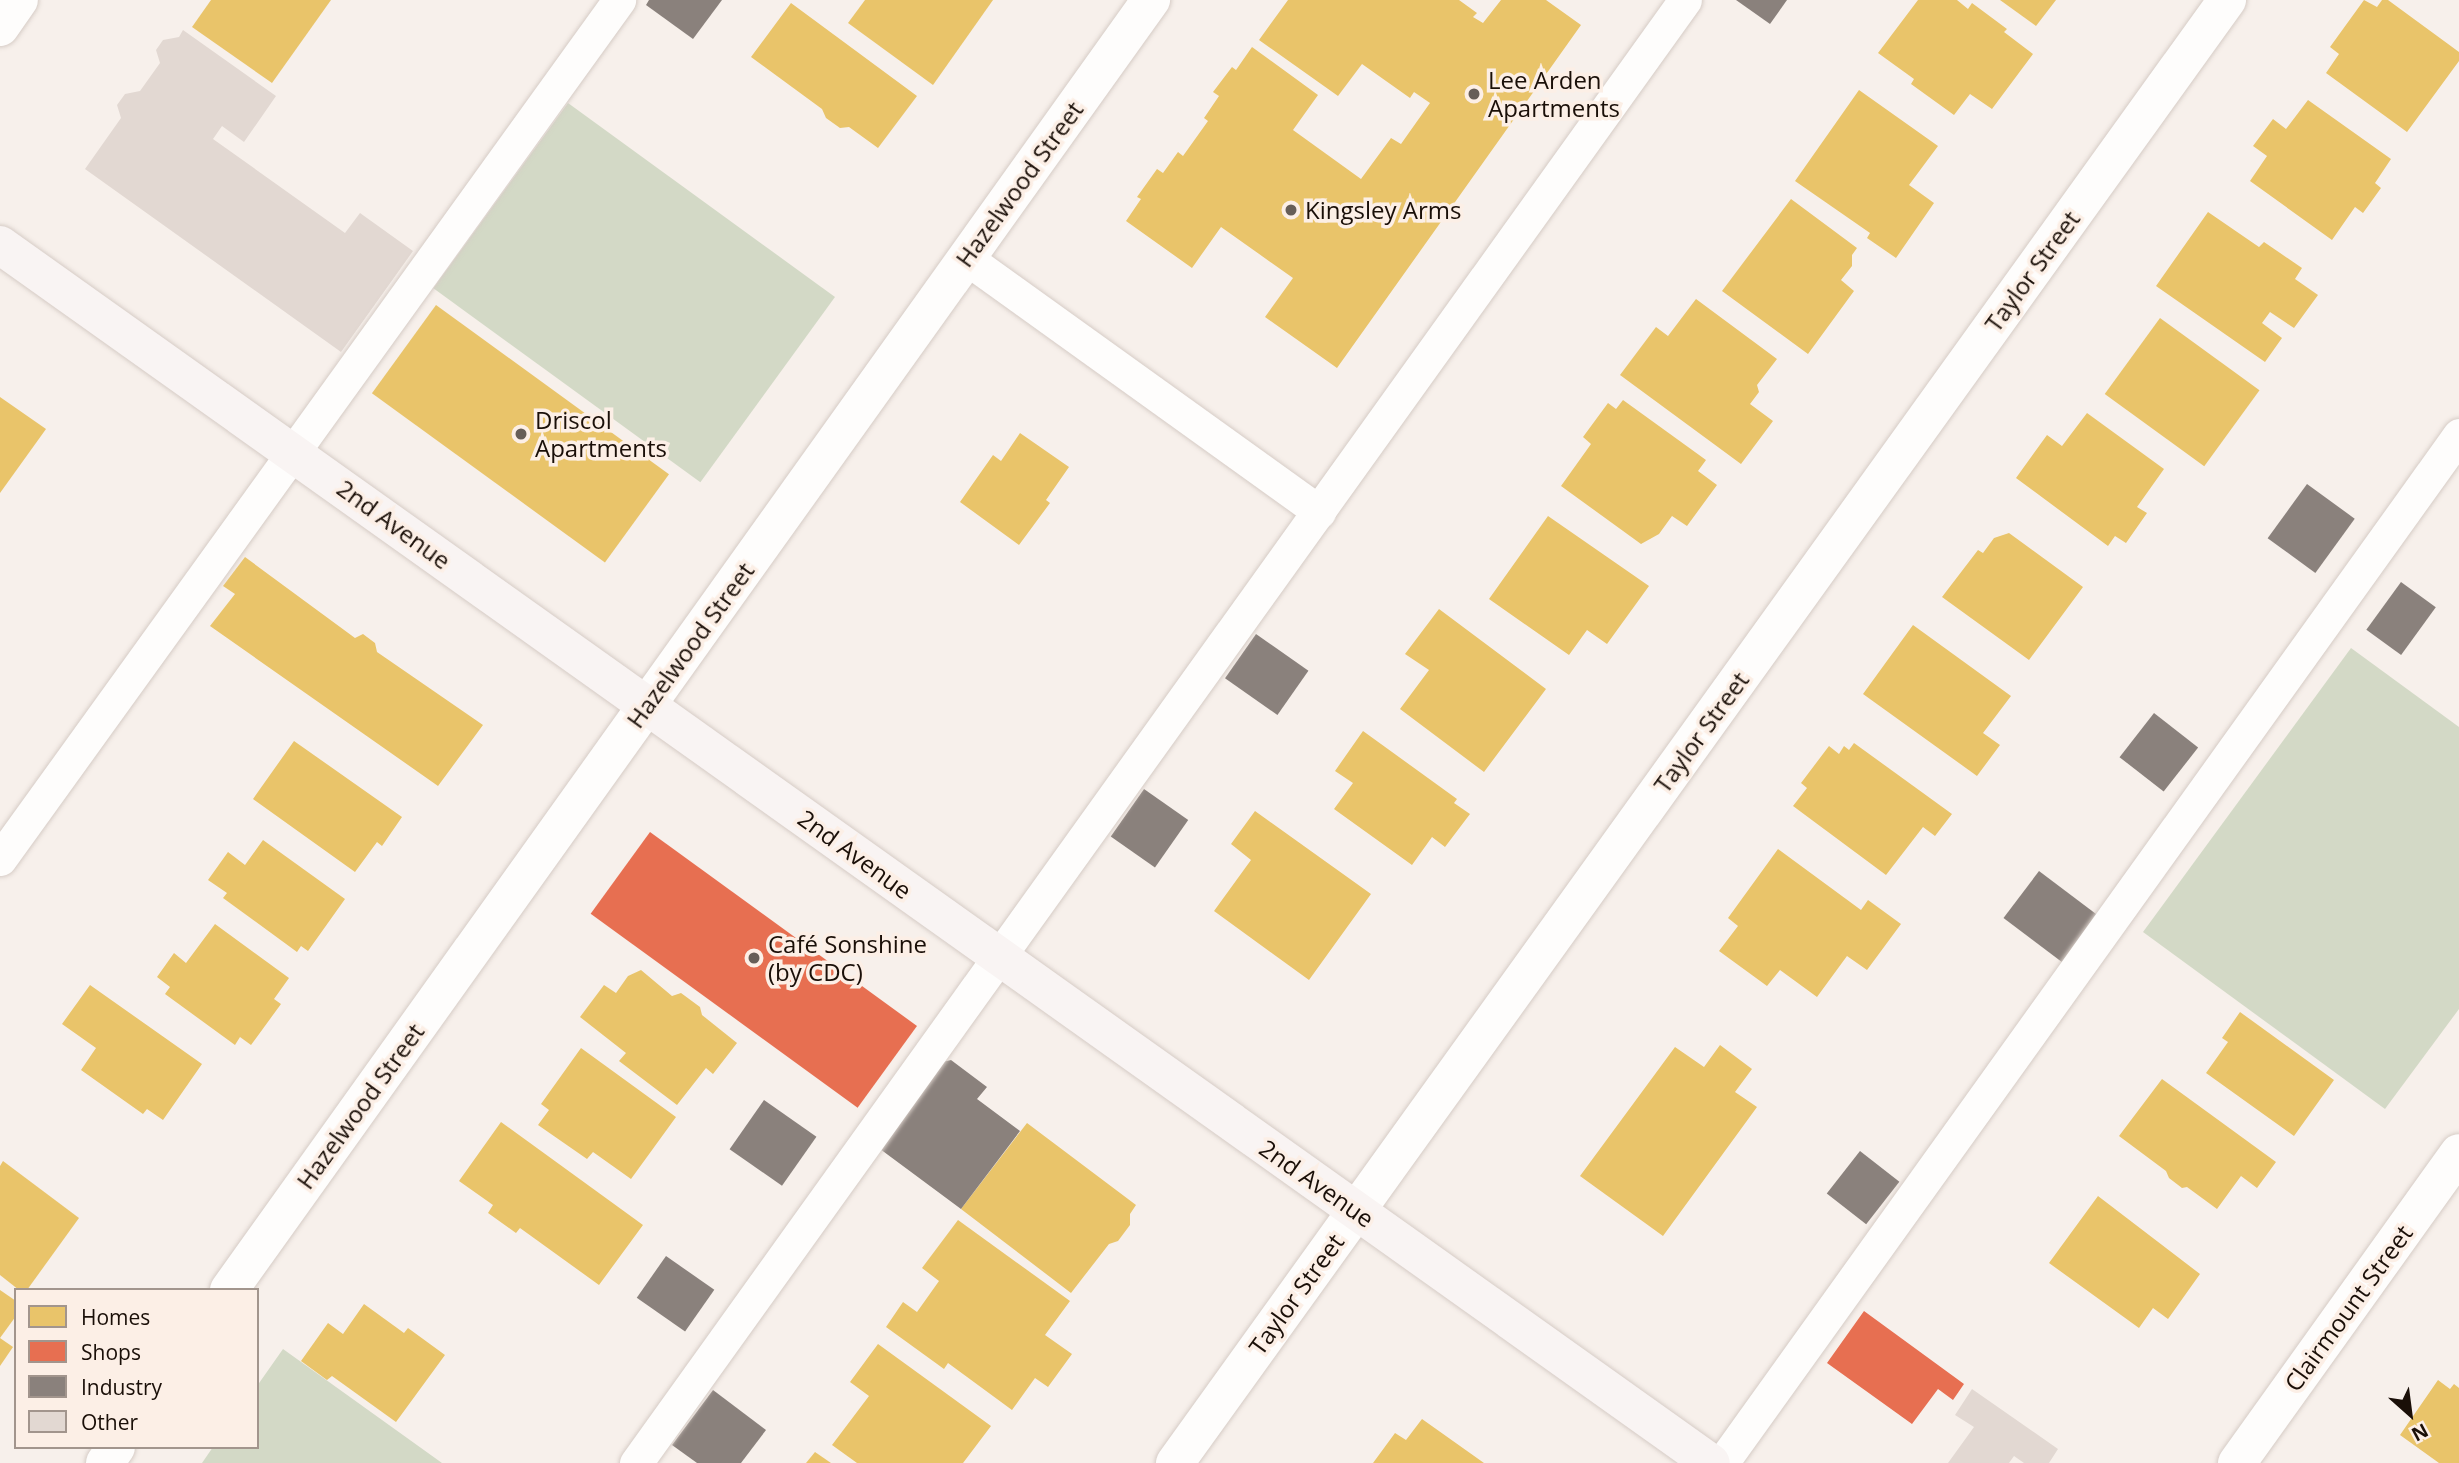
<!DOCTYPE html>
<meta charset="utf-8">
<style>
body{margin:0}
#map{position:relative;width:2459px;height:1463px;overflow:hidden;background:#f7f0eb;font-family:"Open Sans",sans-serif}
div>[style]{position:absolute}
.green>*{inset:0;background:#d3d9c6;transform-origin:0 0}
.homes>*{inset:0;background:#e9c46a;transform-origin:0 0}
.shops>*{inset:0;background:#e76f51;transform-origin:0 0}
.industry>*{inset:0;background:#8a817c;transform-origin:0 0}
.building>*{inset:0;background:#e2d8d2}
.roads{filter:drop-shadow(0 0 2px #d6ccc6) drop-shadow(0 0 2px #d6ccc6)}
.lane>*{height:33px;margin:-16.5px;padding:0 16.5px;transform-origin:16.5px;border-radius:16.5px;background:#fefdfc}
.street>*{height:38px;margin:-19px;padding:0 19px;transform-origin:19px;border-radius:19px;background:#fefdfc}
.secondary>*{height:38px;margin:-19px;padding:0 19px;transform-origin:19px;border-radius:19px;background:#f9f4f3}
.dots>*{width:19px;height:19px;translate:-50% -50%;box-sizing:border-box;border:4px solid #fcefe6;border-radius:50%}
span{translate:-50% -50%;white-space:nowrap;text-align:center;line-height:1.15;-webkit-text-stroke:7px #fcefe6;paint-order:stroke}
.poi-label{font-size:24px;color:#1a0f08}
.left{translate:0 -50%;text-align:left}
.street-label{font-size:24px;color:#1a0f08}
.legend{position:absolute;left:14px;top:1288px;width:245px;height:161px;box-sizing:border-box;background:#fcefe6;border:2px solid #a2958d;margin:0;padding:9px 12px;list-style:none;font-size:21px;color:#1a0f08}
.legend li{display:flex;align-items:center;gap:14px;height:35px}
.legend b{width:35px;border:2px solid #a2958d}
.north{position:absolute;left:2375px;top:1379px;width:70px;height:70px;-webkit-text-stroke:5px #fcefe6;paint-order:stroke;rotate:152deg;font-size:19px;font-weight:700;line-height:28px;text-align:center;color:#1a0f08}
.north::after{content:'';display:block;margin:auto;width:24px;height:32px;background:#1a0f08;clip-path:polygon(50% 0,100% 100%,50% 72%,0 100%)}
</style>
<div id="map">
<div class="green">
<i style="left:568px;top:103px;width:330px;height:229px;rotate:36deg"></i>
<i style="clip-path:polygon(2351px 648px,2459px 727px,2459px 1009px,2385px 1109px,2143px 932px)"></i>
<i style="clip-path:polygon(283px 1349px,442px 1463px,202px 1463px,213px 1447px,257px 1447px,257px 1386px)"></i>
</div>
<div class="homes">
<i style="clip-path:polygon(211px 0,331px 0,272px 83px,192px 27px)"></i>
<i style="clip-path:polygon(865px 0,993px 0,933px 85px,848px 23px)"></i>
<i style="clip-path:polygon(1288px 0,1459px 0,1477px 13px,1473px 17px,1483px 23px,1501px 0,1546px 0,1581px 25px,1337px 368px,1265px 317px,1293px 278px,1221px 227px,1192px 268px,1126px 221px,1141px 199px,1137px 197px,1157px 169px,1163px 173px,1178px 152px,1183px 156px,1208px 121px,1204px 118px,1219px 96px,1213px 92px,1232px 67px,1236px 70px,1252px 47px,1318px 95px,1293px 130px,1361px 179px,1391px 138px,1401px 144px,1430px 103px,1414px 92px,1410px 98px,1362px 64px,1338px 96px,1259px 40px)"></i>
<i style="clip-path:polygon(1918px 0,1957px 0,1968px 9px,1972px 3px,2007px 29px,2004px 32px,2033px 54px,1992px 109px,1970px 94px,1954px 115px,1911px 84px,1914px 79px,1878px 53px)"></i>
<i style="clip-path:polygon(2000px 0,2056px 0,2036px 26px)"></i>
<i style="clip-path:polygon(2364px 0,2377px 7px,2382px 0,2388px 0,2459px 52px,2459px 61px,2407px 132px,2326px 73px,2339px 54px,2330px 47px)"></i>
<i style="clip-path:polygon(791px 3px,917px 96px,878px 148px,849px 127px,840px 128px,826px 118px,822px 109px,751px 57px)"></i>
<i style="clip-path:polygon(1859px 90px,1938px 146px,1909px 185px,1934px 203px,1896px 258px,1867px 238px,1870px 233px,1795px 181px)"></i>
<i style="clip-path:polygon(2308px 100px,2391px 159px,2375px 183px,2381px 188px,2363px 213px,2355px 207px,2332px 240px,2250px 181px,2267px 156px,2253px 146px,2273px 119px,2286px 129px)"></i>
<i style="clip-path:polygon(1791px 199px,1857px 248px,1852px 255px,1852px 266px,1841px 280px,1854px 291px,1808px 354px,1722px 291px)"></i>
<i style="clip-path:polygon(2208px 212px,2259px 247px,2264px 242px,2302px 268px,2295px 279px,2318px 295px,2294px 328px,2270px 312px,2262px 323px,2282px 338px,2265px 362px,2156px 286px)"></i>
<i style="clip-path:polygon(1696px 299px,1777px 359px,1757px 385px,1759px 392px,1750px 404px,1773px 421px,1741px 464px,1620px 375px,1656px 327px,1668px 336px)"></i>
<i style="left:436px;top:305px;width:288px;height:109px;rotate:36deg"></i>
<i style="left:2160px;top:318px;width:123px;height:94px;rotate:36deg"></i>
<i style="clip-path:polygon(0 397px,46px 429px,0 493px)"></i>
<i style="clip-path:polygon(1623px 400px,1706px 460px,1698px 471px,1717px 485px,1687px 526px,1672px 516px,1659px 534px,1641px 544px,1561px 486px,1591px 444px,1583px 437px,1608px 403px,1616px 409px)"></i>
<i style="clip-path:polygon(2087px 413px,2164px 469px,2137px 507px,2147px 513px,2126px 543px,2115px 536px,2108px 546px,2016px 478px,2047px 435px,2062px 446px)"></i>
<i style="clip-path:polygon(1020px 433px,1069px 467px,1046px 500px,1050px 503px,1019px 545px,960px 502px,993px 455px,1001px 461px)"></i>
<i style="clip-path:polygon(1548px 516px,1649px 586px,1607px 644px,1587px 630px,1569px 655px,1489px 599px)"></i>
<i style="clip-path:polygon(2009px 533px,2083px 587px,2029px 660px,1942px 597px,1978px 550px,1983px 553px,1994px 538px)"></i>
<i style="clip-path:polygon(245px 557px,355px 638px,363px 634px,375px 643px,377px 652px,483px 725px,438px 786px,210px 626px,235px 594px,223px 586px)"></i>
<i style="clip-path:polygon(1439px 609px,1546px 689px,1484px 772px,1400px 709px,1429px 670px,1405px 654px)"></i>
<i style="clip-path:polygon(1913px 625px,2011px 696px,1983px 733px,2000px 745px,1977px 776px,1863px 694px)"></i>
<i style="clip-path:polygon(1363px 731px,1457px 799px,1454px 803px,1470px 814px,1445px 847px,1432px 837px,1412px 865px,1334px 809px,1353px 783px,1335px 771px)"></i>
<i style="clip-path:polygon(294px 741px,402px 817px,382px 846px,377px 842px,355px 872px,253px 799px)"></i>
<i style="clip-path:polygon(1854px 743px,1952px 814px,1935px 836px,1923px 827px,1886px 875px,1793px 806px,1807px 788px,1801px 783px,1829px 746px,1839px 754px,1844px 746px,1849px 750px)"></i>
<i style="clip-path:polygon(1255px 811px,1371px 894px,1309px 980px,1214px 911px,1251px 860px,1231px 844px)"></i>
<i style="clip-path:polygon(263px 840px,345px 899px,308px 951px,301px 946px,297px 952px,223px 898px,227px 893px,208px 880px,228px 852px,245px 865px)"></i>
<i style="clip-path:polygon(1778px 849px,1861px 910px,1868px 900px,1901px 924px,1867px 970px,1847px 956px,1817px 997px,1780px 970px,1767px 986px,1719px 951px,1738px 926px,1728px 918px)"></i>
<i style="clip-path:polygon(215px 924px,289px 978px,274px 999px,281px 1004px,251px 1045px,240px 1037px,235px 1045px,165px 994px,170px 987px,157px 977px,174px 953px,186px 963px)"></i>
<i style="clip-path:polygon(641px 970px,672px 996px,681px 993px,700px 1007px,702px 1015px,737px 1043px,713px 1074px,706px 1068px,677px 1105px,619px 1061px,626px 1053px,580px 1017px,604px 985px,616px 993px,628px 976px)"></i>
<i style="clip-path:polygon(90px 985px,202px 1064px,163px 1120px,147px 1109px,143px 1114px,81px 1070px,96px 1048px,62px 1024px)"></i>
<i style="clip-path:polygon(2240px 1012px,2334px 1080px,2294px 1136px,2206px 1073px,2228px 1042px,2222px 1038px)"></i>
<i style="clip-path:polygon(1720px 1045px,1752px 1069px,1735px 1092px,1757px 1107px,1663px 1236px,1580px 1176px,1675px 1047px,1704px 1067px)"></i>
<i style="clip-path:polygon(581px 1048px,676px 1117px,631px 1179px,593px 1152px,587px 1159px,538px 1125px,549px 1110px,541px 1104px)"></i>
<i style="clip-path:polygon(2162px 1079px,2276px 1162px,2257px 1188px,2241px 1176px,2217px 1209px,2187px 1187px,2182px 1188px,2169px 1178px,2166px 1171px,2119px 1136px)"></i>
<i style="clip-path:polygon(501px 1122px,643px 1225px,599px 1285px,520px 1228px,516px 1233px,488px 1213px,493px 1205px,459px 1181px)"></i>
<i style="clip-path:polygon(1027px 1123px,1136px 1205px,1130px 1214px,1130px 1225px,1118px 1241px,1109px 1244px,1071px 1293px,961px 1209px)"></i>
<i style="clip-path:polygon(3px 1161px,79px 1218px,27px 1290px,19px 1290px,0 1275px,0 1166px)"></i>
<i style="clip-path:polygon(2098px 1196px,2200px 1274px,2168px 1319px,2153px 1308px,2139px 1328px,2049px 1263px)"></i>
<i style="clip-path:polygon(958px 1220px,1070px 1301px,1045px 1335px,1072px 1354px,1048px 1387px,1035px 1378px,1012px 1410px,948px 1363px,944px 1369px,886px 1327px,903px 1302px,917px 1312px,939px 1281px,922px 1268px)"></i>
<i style="clip-path:polygon(0 1290px,16px 1301px,16px 1316px,0 1338px)"></i>
<i style="clip-path:polygon(364px 1304px,404px 1333px,408px 1328px,445px 1355px,396px 1422px,332px 1376px,327px 1380px,301px 1361px,328px 1323px,343px 1334px)"></i>
<i style="clip-path:polygon(0 1338px,13px 1347px,0 1366px)"></i>
<i style="clip-path:polygon(878px 1344px,991px 1426px,963px 1463px,857px 1463px,832px 1445px,869px 1396px,850px 1382px)"></i>
<i style="clip-path:polygon(2438px 1380px,2450px 1389px,2454px 1384px,2459px 1388px,2459px 1463px,2439px 1463px,2400px 1435px)"></i>
<i style="clip-path:polygon(1422px 1419px,1484px 1463px,1373px 1463px,1395px 1433px,1406px 1440px)"></i>
<i style="clip-path:polygon(815px 1452px,831px 1463px,806px 1463px)"></i>
</div>
<div class="shops">
<i style="left:650px;top:832px;width:330px;height:101px;rotate:36deg"></i>
<i style="clip-path:polygon(1864px 1311px,1964px 1384px,1953px 1400px,1938px 1389px,1912px 1424px,1827px 1363px)"></i>
</div>
<div class="industry">
<i style="clip-path:polygon(649px 0,722px 0,693px 39px,646px 5px)"></i>
<i style="clip-path:polygon(1736px 0,1787px 0,1770px 24px)"></i>
<i style="left:2307px;top:484px;width:59px;height:67px;rotate:36deg"></i>
<i style="left:2401px;top:582px;width:43px;height:59px;rotate:36deg"></i>
<i style="left:1256px;top:634px;width:64px;height:54px;rotate:35deg"></i>
<i style="left:2154px;top:713px;width:56px;height:56px;rotate:38deg"></i>
<i style="left:1144px;top:789px;width:54px;height:58px;rotate:35deg"></i>
<i style="left:2039px;top:871px;width:76px;height:59px;rotate:37deg"></i>
<i style="clip-path:polygon(951px 1060px,987px 1087px,977px 1099px,1020px 1131px,961px 1209px,876px 1146px,938px 1063px)"></i>
<i style="left:764px;top:1100px;width:64px;height:60px;rotate:35deg"></i>
<i style="left:1860px;top:1151px;width:50px;height:54px;rotate:38deg"></i>
<i style="left:666px;top:1256px;width:59px;height:51px;rotate:35deg"></i>
<i style="clip-path:polygon(713px 1390px,766px 1430px,741px 1463px,697px 1463px,672px 1445px)"></i>
</div>
<div class="building">
<i style="clip-path:polygon(183px 30px,276px 96px,244px 142px,222px 126px,213px 139px,345px 233px,360px 213px,413px 251px,341px 352px,85px 169px,121px 118px,117px 105px,125px 94px,140px 91px,160px 63px,156px 50px,163px 40px,179px 37px)"></i>
<i style="clip-path:polygon(1972px 1389px,2058px 1449px,2049px 1463px,2024px 1463px,2014px 1456px,2009px 1463px,1948px 1463px,1974px 1427px,1955px 1415px)"></i>
</div>
<div class="roads">
<div class="lane">
<i style="left:966px;top:258px;width:435px;rotate:35.7deg"></i>
<i style="left:0;top:859px;width:1059px;rotate:-54.22deg"></i>
<i style="left:636px;top:1463px;width:1800px;rotate:-54.36deg"></i>
<i style="left:1722px;top:1463px;width:1265px;rotate:-54.36deg"></i>
</div>
<div class="street">
<i style="left:0;top:27px;width:33px;rotate:-55deg"></i>
<i style="left:229px;top:1290px;width:1586px;rotate:-54.45deg"></i>
<i style="left:105px;top:1463px;width:19px;rotate:-55deg"></i>
<i style="left:1175px;top:1463px;width:1802px;rotate:-54.28deg"></i>
<i style="left:2237px;top:1463px;width:381px;rotate:-54.4deg"></i>
</div>
<div class="secondary">
<i style="left:0;top:245px;width:2100px;rotate:35.45deg"></i>
</div>
</div>
<div class="dots">
<i style="left:1474px;top:94px;background:#675e57"></i>
<i style="left:1291px;top:210px;background:#675e57"></i>
<i style="left:521px;top:434px;background:#675e57"></i>
<i style="left:754px;top:958px;background:#675e57"></i>
</div>
<div class="poi-label">
<span class="left" style="left:1488px;top:94px">Lee Arden<br>Apartments</span>
<span class="left" style="left:1305px;top:210px">Kingsley Arms</span>
<span class="left" style="left:535px;top:434px">Driscol<br>Apartments</span>
<span class="left" style="left:768px;top:958px">Café Sonshine<br>(by CDC)</span>
</div>
<div class="street-label">
<span style="left:1019px;top:184px;rotate:-54deg">Hazelwood Street</span>
<span style="left:2032px;top:271px;rotate:-54deg">Taylor Street</span>
<span style="left:394px;top:524px;rotate:36deg">2nd Avenue</span>
<span style="left:690px;top:645px;rotate:-54deg">Hazelwood Street</span>
<span style="left:1701px;top:732px;rotate:-54deg">Taylor Street</span>
<span style="left:855px;top:854px;rotate:36deg">2nd Avenue</span>
<span style="left:360px;top:1106px;rotate:-54deg">Hazelwood Street</span>
<span style="left:1317px;top:1183px;rotate:35deg">2nd Avenue</span>
<span style="left:1296px;top:1294px;rotate:-54deg">Taylor Street</span>
<span style="left:2348px;top:1308px;rotate:-54deg">Clairmount Street</span>
</div>
<ul class="legend">
<li><b style="height:19px;background:#e9c46a"></b>Homes</li>
<li><b style="height:19px;background:#e76f51"></b>Shops</li>
<li><b style="height:19px;background:#8a817c"></b>Industry</li>
<li><b style="height:19px;background:#e2d8d2"></b>Other</li>
</ul>
<div class="north">N</div>
</div>
